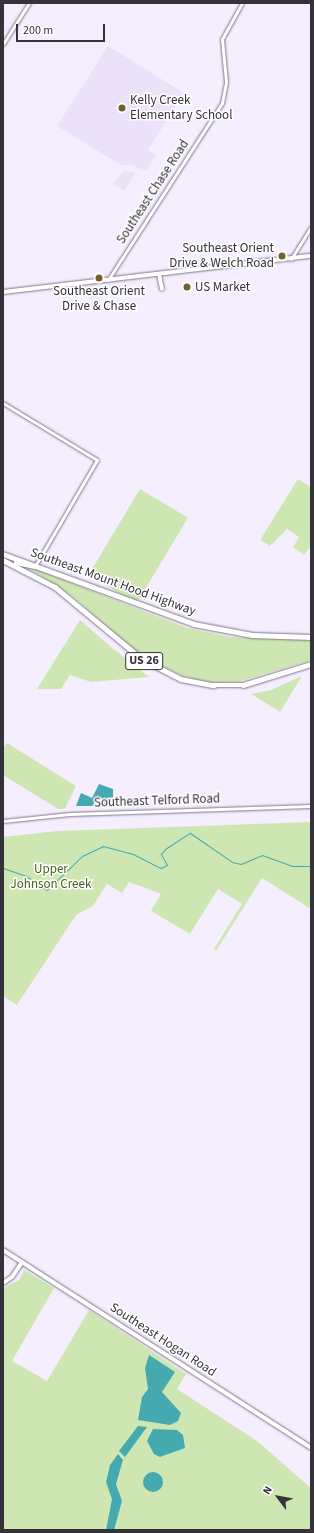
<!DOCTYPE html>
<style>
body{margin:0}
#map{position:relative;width:314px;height:1533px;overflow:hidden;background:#f5eeff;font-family:"Source Sans 3",sans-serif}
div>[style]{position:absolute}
.built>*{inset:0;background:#ebe1f9}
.green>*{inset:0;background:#cee7b2;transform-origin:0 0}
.water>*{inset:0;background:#45aab0}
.round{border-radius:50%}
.stream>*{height:1px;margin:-0.5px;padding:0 0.5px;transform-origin:0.5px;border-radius:0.5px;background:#45aab0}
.roads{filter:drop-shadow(0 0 1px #7d7685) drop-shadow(0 0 1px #7d7685)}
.minor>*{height:3px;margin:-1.5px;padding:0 1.5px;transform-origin:1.5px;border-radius:1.5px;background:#fff}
.major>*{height:4px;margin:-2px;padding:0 2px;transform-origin:2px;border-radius:2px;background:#fff}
.highway>*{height:4.5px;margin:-2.25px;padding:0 2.25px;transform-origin:2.25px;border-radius:2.25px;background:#fff}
.dots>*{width:11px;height:11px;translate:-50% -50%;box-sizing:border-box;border:2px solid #fff;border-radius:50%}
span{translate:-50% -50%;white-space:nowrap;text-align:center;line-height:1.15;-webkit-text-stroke:3px #fff;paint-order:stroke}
.shield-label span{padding:1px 3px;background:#fff;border:1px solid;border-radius:3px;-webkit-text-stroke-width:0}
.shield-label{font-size:12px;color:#353239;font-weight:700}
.poi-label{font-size:13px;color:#353239}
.left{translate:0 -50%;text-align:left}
.right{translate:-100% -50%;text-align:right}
.street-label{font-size:13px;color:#353239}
.park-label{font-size:13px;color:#46611e}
.frame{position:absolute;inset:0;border:4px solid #353239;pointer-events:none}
.north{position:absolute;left:258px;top:1477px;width:40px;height:40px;-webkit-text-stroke:3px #fff;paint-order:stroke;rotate:302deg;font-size:11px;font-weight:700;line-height:16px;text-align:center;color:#353239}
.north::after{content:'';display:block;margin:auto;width:14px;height:18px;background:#353239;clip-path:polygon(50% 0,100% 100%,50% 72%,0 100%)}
.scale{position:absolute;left:16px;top:24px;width:89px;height:18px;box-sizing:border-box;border:2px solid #353239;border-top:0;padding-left:5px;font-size:12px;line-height:14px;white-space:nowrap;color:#353239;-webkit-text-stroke:3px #fff;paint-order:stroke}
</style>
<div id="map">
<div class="built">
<i style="clip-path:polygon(108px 46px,184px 93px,148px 150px,156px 155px,146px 171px,132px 165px,121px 165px,57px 126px)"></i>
<i style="clip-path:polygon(129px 171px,133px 172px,160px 189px,135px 174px,124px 191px,113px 183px,123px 172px)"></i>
</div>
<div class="green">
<i style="clip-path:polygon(298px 479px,311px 487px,311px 545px,304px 555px,293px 547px,299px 537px,287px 529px,270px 546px,260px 540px)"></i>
<i style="left:140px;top:489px;width:56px;height:100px;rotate:31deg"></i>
<i style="clip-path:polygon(35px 569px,187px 628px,231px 637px,311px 640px,311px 660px,237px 682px,206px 682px,183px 676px,139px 654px,71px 595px,32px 570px)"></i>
<i style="clip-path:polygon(80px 620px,111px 647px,149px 677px,91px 682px,70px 675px,61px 689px,37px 689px)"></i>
<i style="clip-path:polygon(302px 676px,280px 712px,251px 694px,271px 690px)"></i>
<i style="clip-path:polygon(7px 743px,76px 786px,65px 809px,58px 809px,3px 775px,3px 748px)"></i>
<i style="clip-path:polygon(311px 822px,311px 909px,262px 878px,216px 951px,214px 949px,242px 904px,218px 889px,190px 934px,151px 911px,161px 894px,129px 882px,122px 893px,107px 884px,93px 906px,76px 915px,17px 1005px,3px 996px,3px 837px,57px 831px)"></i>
<i style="clip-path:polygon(24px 1270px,54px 1288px,12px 1361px,47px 1381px,89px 1310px,186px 1374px,177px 1389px,257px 1441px,311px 1488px,311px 1530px,3px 1530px,3px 1288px,19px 1280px)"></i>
</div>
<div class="water">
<i style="clip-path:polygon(99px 784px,113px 789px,113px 806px,76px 806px,81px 793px,92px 798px)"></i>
<i style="clip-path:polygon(149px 1355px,175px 1372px,162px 1392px,181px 1413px,178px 1421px,170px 1425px,138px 1420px,142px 1397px,148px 1389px,145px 1368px)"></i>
<i style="clip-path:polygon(138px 1426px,147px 1427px,125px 1457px,119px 1451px)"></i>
<i style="clip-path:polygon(153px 1429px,177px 1430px,183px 1435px,185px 1448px,160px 1457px,154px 1454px,147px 1441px)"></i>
<i style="clip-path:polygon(118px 1454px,123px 1460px,116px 1484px,122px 1501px,114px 1530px,106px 1530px,112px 1499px,106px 1482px,110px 1465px)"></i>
<i class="round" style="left:143px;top:1472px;width:20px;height:20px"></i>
</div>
<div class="stream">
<i style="left:3px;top:868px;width:24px;rotate:19deg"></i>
<i style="left:26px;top:876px;width:25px;rotate:34deg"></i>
<i style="left:47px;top:890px;width:49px;rotate:-44.2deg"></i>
<i style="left:82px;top:856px;width:23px;rotate:-25deg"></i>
<i style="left:103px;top:846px;width:31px;rotate:15deg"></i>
<i style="left:133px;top:854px;width:31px;rotate:27deg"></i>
<i style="left:161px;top:868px;width:7px;rotate:-27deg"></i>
<i style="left:167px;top:865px;width:13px;rotate:-119deg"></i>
<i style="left:161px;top:854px;width:6px;rotate:-51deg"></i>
<i style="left:165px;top:849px;width:30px;rotate:-33deg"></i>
<i style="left:190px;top:833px;width:51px;rotate:34.6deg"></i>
<i style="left:232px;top:862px;width:9px;rotate:13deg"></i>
<i style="left:241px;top:864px;width:23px;rotate:-23deg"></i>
<i style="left:262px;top:855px;width:33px;rotate:20deg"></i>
<i style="left:293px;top:866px;width:18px"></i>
</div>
<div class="roads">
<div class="minor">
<i style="left:3px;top:44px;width:49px;rotate:-57.6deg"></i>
<i style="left:291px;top:259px;width:38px;rotate:-58deg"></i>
<i style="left:108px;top:280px;width:211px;rotate:-57.2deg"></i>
<i style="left:222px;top:103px;width:21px;rotate:-79deg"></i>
<i style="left:226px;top:82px;width:43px;rotate:-95.3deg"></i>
<i style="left:222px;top:39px;width:41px;rotate:-60.9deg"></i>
<i style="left:3px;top:403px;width:110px;rotate:31.2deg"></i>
<i style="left:97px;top:460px;width:123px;rotate:120.3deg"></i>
<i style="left:3px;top:821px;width:67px;rotate:-6deg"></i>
<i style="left:70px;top:814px;width:241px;rotate:-1.9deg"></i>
</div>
<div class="major">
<i style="left:159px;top:274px;width:15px;rotate:79deg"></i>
<i style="left:3px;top:292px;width:310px;rotate:-6.7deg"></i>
<i style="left:3px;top:1250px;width:366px;rotate:32.7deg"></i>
<i style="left:3px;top:1283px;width:11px;rotate:-34deg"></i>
<i style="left:12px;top:1277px;width:18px;rotate:-56deg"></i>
</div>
<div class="highway">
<i style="left:3px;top:554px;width:203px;rotate:20.1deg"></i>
<i style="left:194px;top:624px;width:59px;rotate:10.7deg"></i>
<i style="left:252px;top:635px;width:59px;rotate:1.9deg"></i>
<i style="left:3px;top:560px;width:59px;rotate:27.4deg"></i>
<i style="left:55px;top:587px;width:113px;rotate:39.6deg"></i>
<i style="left:142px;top:659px;width:44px;rotate:27.1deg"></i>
<i style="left:181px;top:679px;width:33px;rotate:11deg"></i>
<i style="left:213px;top:685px;width:30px"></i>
<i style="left:243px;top:685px;width:71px;rotate:-17.2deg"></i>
<i style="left:16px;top:562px;width:19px;rotate:12deg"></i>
</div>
</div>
<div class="dots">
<i style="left:122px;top:108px;background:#755d2d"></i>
<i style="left:282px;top:256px;background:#755d2d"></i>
<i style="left:99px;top:278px;background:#755d2d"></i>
<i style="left:187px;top:287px;background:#755d2d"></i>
</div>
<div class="shield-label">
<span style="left:144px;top:661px">US 26</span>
</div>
<div class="poi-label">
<span class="left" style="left:130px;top:108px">Kelly Creek<br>Elementary School</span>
<span class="right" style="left:274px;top:256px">Southeast Orient<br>Drive &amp; Welch Road</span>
<span class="left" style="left:195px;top:287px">US Market</span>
<span style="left:99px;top:299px">Southeast Orient<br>Drive &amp; Chase</span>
</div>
<div class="street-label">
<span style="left:153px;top:192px;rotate:-57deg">Southeast Chase Road</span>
<span style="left:113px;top:582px;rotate:20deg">Southeast Mount Hood Highway</span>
<span style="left:157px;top:801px;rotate:-2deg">Southeast Telford Road</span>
<span style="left:163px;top:1340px;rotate:33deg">Southeast Hogan Road</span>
</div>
<div class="park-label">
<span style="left:51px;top:877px">Upper<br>Johnson Creek</span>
</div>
<div class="frame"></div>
<div class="north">N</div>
<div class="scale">200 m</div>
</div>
